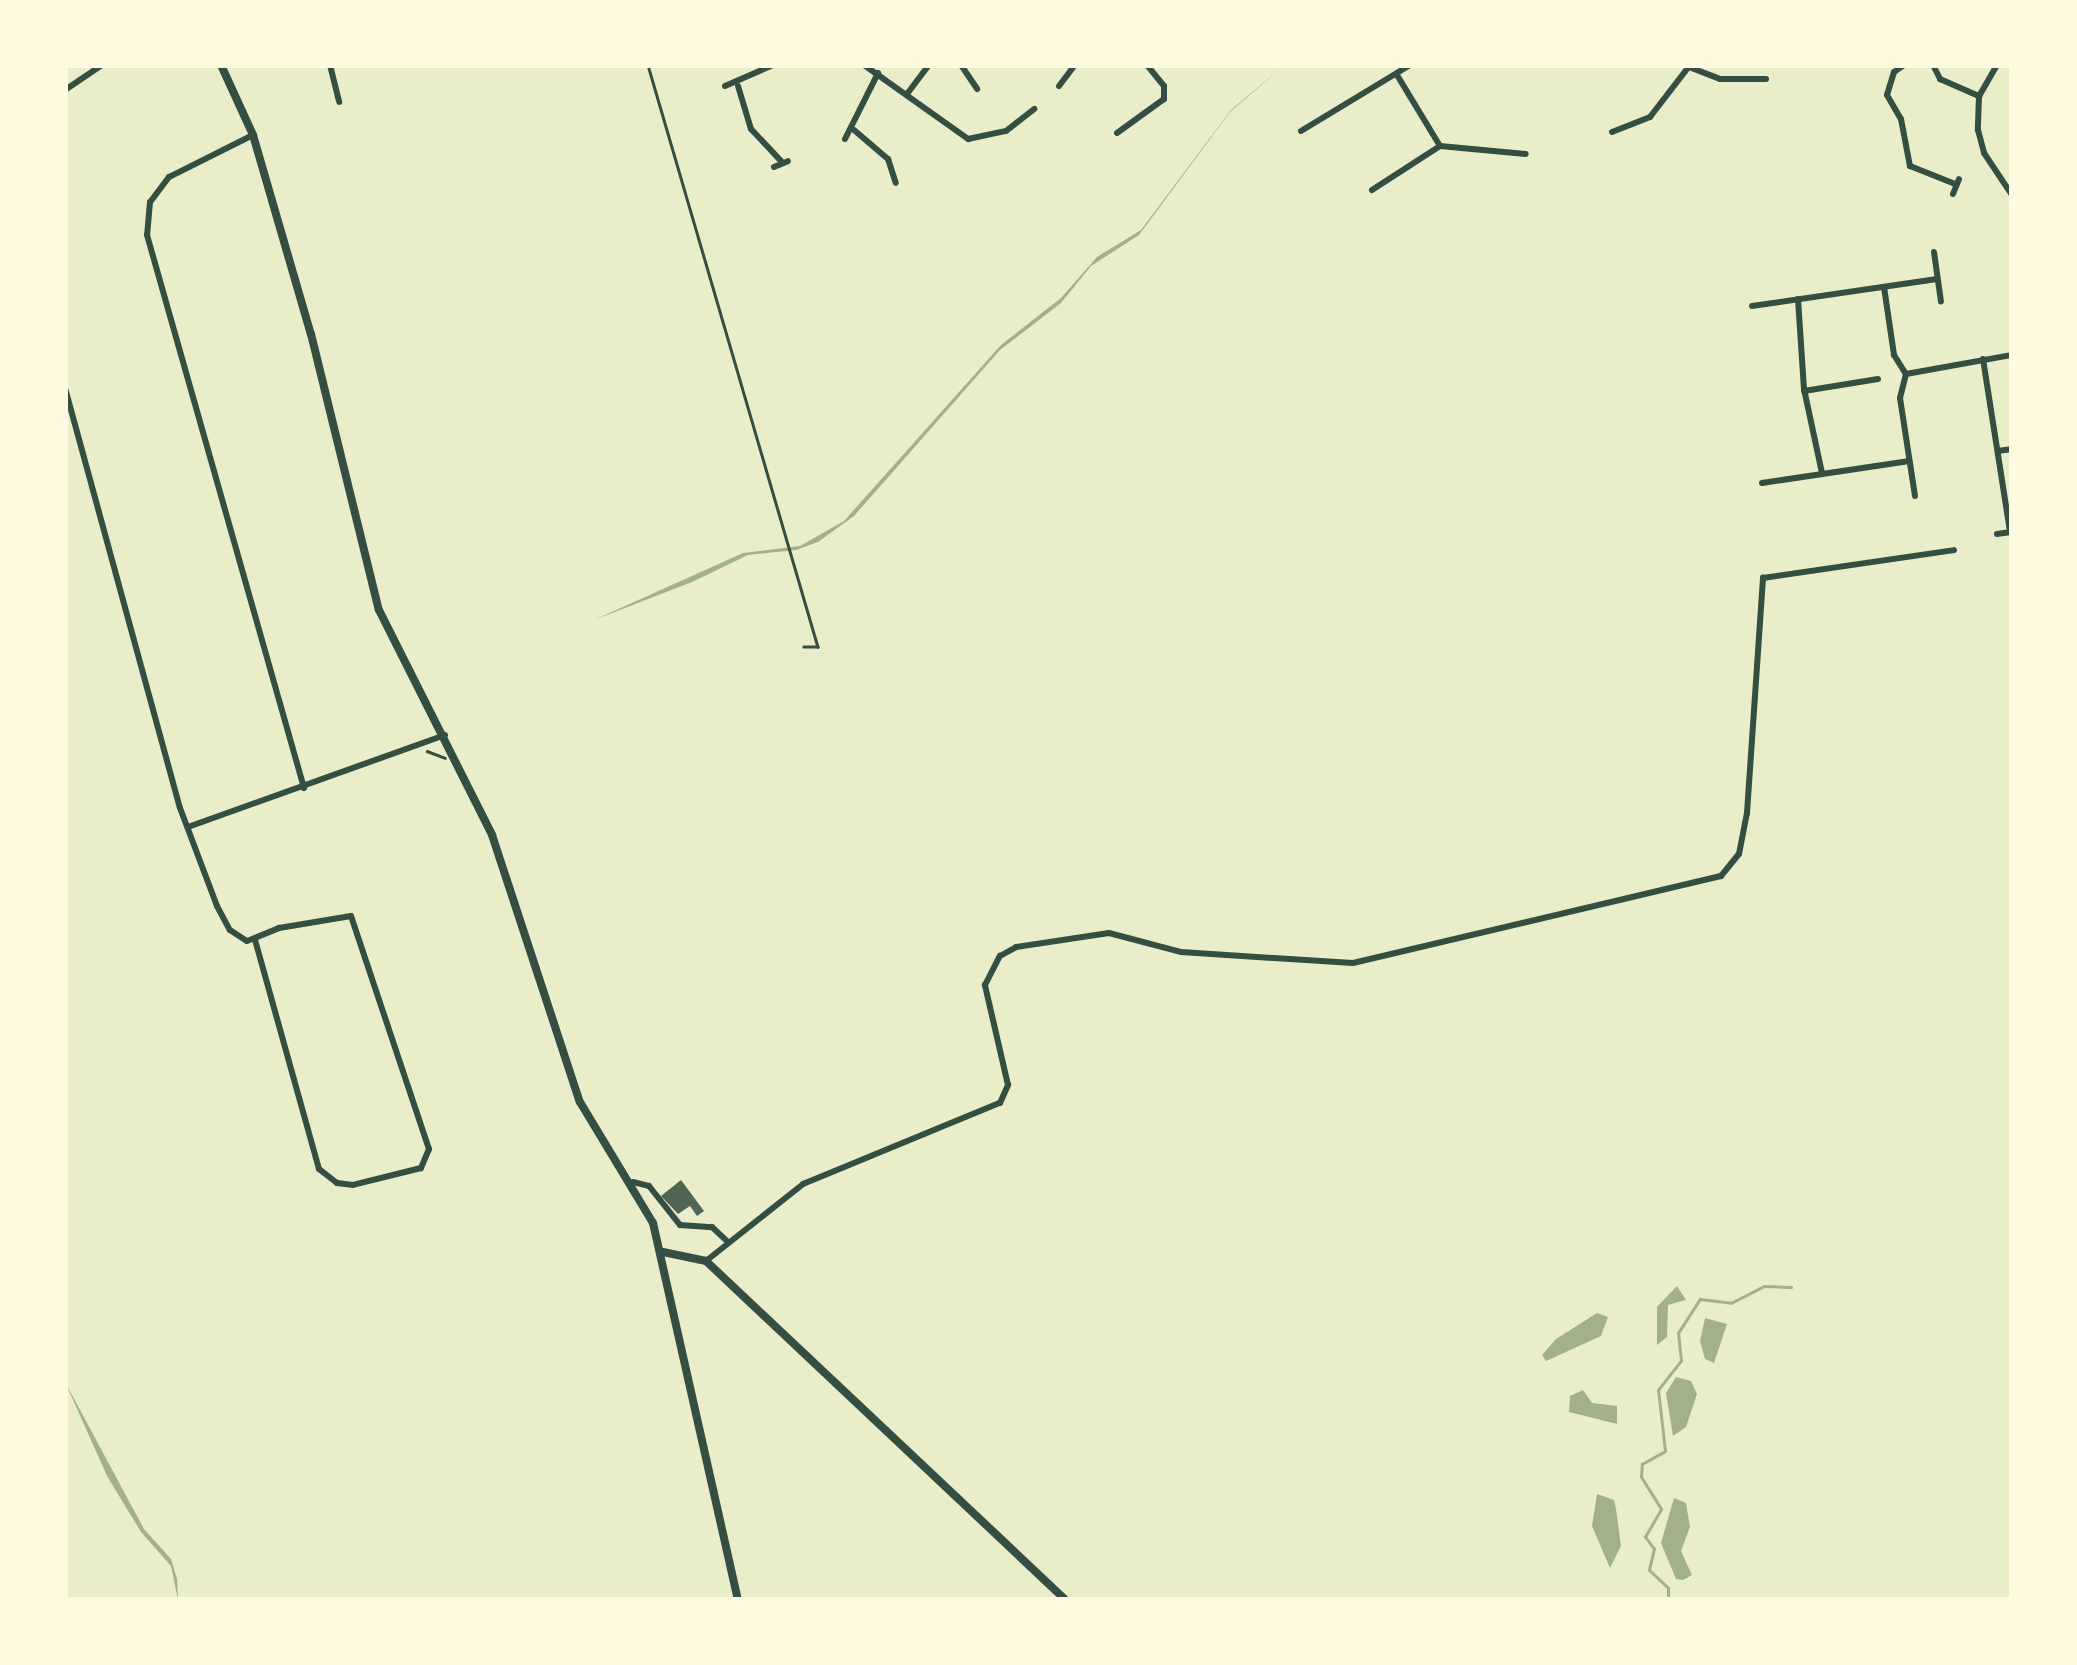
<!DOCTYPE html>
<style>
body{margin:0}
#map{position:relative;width:2077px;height:1665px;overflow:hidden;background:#e9edc9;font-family:"Alegreya Sans",sans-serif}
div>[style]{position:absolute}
.water>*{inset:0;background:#a3b18a}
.stream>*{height:2.5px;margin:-1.25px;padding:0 1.25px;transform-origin:1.25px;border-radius:1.25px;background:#a3b18a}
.building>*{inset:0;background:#4f6655}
.path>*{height:2.5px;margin:-1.25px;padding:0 1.25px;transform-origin:1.25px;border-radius:1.25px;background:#344e41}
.minor>*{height:6px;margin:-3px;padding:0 3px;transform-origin:3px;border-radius:3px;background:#344e41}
.tertiary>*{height:8px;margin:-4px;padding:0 4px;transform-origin:4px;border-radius:4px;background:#344e41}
.secondary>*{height:8px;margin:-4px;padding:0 4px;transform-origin:4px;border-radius:4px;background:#344e41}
span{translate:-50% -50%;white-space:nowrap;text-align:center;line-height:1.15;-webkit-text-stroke:10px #fefae0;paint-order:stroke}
.frame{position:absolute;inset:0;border:68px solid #fefae0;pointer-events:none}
</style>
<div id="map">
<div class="water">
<i style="clip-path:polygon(1285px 65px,1230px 112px,1139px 235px,1091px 266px,1061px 303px,1000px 350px,854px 516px,818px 542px,796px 550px,748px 555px,692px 582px,594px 620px,743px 553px,800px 546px,844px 521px,1001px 345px,1061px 298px,1097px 257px,1141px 230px,1231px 110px)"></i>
<i style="clip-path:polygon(1677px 1286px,1686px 1300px,1668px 1305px,1667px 1337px,1657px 1345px,1657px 1307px)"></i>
<i style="clip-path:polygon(1597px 1313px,1608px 1317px,1601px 1336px,1546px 1361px,1542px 1355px,1556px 1339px)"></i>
<i style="clip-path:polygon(1705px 1318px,1727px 1324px,1714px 1363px,1705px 1359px,1700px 1341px)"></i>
<i style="clip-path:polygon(1676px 1377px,1691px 1381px,1697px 1394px,1686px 1427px,1673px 1436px,1666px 1393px)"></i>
<i style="clip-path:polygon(65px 1382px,144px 1529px,171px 1559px,177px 1579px,178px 1600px,171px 1566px,141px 1532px,107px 1476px)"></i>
<i style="clip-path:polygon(1583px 1390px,1592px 1403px,1617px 1406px,1617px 1424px,1569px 1412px,1570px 1396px)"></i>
<i style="clip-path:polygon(1597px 1494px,1614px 1500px,1616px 1509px,1621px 1546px,1610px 1568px,1592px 1526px)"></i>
<i style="clip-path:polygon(1674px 1498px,1686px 1503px,1690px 1527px,1681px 1551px,1692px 1575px,1683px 1580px,1676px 1579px,1661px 1543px)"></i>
</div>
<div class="stream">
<i style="left:1668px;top:1600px;width:12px;rotate:-90deg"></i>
<i style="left:1668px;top:1588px;width:26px;rotate:-137deg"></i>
<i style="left:1649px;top:1570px;width:22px;rotate:-77deg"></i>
<i style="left:1654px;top:1549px;width:15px;rotate:-127deg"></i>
<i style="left:1645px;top:1537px;width:32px;rotate:-60deg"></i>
<i style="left:1661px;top:1509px;width:38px;rotate:-122deg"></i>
<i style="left:1641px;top:1477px;width:13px;rotate:-86deg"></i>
<i style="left:1642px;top:1464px;width:26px;rotate:-29deg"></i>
<i style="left:1665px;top:1451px;width:61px;rotate:-96.5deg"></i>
<i style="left:1658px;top:1390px;width:37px;rotate:-52deg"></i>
<i style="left:1681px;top:1361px;width:28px;rotate:-96deg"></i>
<i style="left:1678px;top:1333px;width:40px;rotate:-57.1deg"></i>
<i style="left:1700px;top:1299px;width:31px;rotate:7deg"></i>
<i style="left:1731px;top:1303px;width:37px;rotate:-27deg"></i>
<i style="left:1764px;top:1286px;width:27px;rotate:2deg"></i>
</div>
<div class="building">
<i style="clip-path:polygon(681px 1180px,704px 1211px,697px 1216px,690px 1206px,678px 1214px,661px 1196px)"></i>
</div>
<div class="path">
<i style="left:648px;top:65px;width:606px;rotate:73.72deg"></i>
<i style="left:818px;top:647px;width:14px;rotate:180deg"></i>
<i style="left:427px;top:751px;width:19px;rotate:21deg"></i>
</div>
<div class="minor">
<i style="left:330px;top:65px;width:38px;rotate:76deg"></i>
<i style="left:864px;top:65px;width:128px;rotate:35.4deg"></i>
<i style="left:968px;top:139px;width:39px;rotate:-12deg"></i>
<i style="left:1006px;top:131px;width:36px;rotate:-38deg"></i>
<i style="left:961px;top:65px;width:29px;rotate:56deg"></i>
<i style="left:1904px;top:65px;width:12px;rotate:145deg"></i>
<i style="left:1894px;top:72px;width:24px;rotate:107deg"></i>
<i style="left:1887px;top:95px;width:28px;rotate:60deg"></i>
<i style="left:1901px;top:119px;width:48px;rotate:79.2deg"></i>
<i style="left:1910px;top:166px;width:48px;rotate:21.8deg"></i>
<i style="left:1933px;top:65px;width:16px;rotate:63deg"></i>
<i style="left:1940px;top:79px;width:43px;rotate:23.6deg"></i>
<i style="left:1997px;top:65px;width:36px;rotate:120deg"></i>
<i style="left:1979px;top:96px;width:34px;rotate:92deg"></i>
<i style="left:1978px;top:130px;width:24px;rotate:75deg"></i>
<i style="left:1984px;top:153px;width:50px;rotate:56.3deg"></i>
<i style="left:1689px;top:67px;width:33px;rotate:21deg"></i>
<i style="left:1720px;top:79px;width:46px"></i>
<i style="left:725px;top:86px;width:52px;rotate:-23.6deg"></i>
<i style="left:738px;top:86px;width:45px;rotate:73.2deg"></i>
<i style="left:751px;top:129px;width:44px;rotate:46.8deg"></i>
<i style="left:1059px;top:86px;width:26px;rotate:-53deg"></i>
<i style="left:65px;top:90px;width:45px;rotate:-34deg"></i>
<i style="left:907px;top:94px;width:36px;rotate:-53deg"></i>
<i style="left:854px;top:130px;width:45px;rotate:40.5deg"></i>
<i style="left:888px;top:159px;width:25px;rotate:72deg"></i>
<i style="left:1301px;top:131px;width:127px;rotate:-31.2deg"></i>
<i style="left:1612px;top:132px;width:41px;rotate:-21.5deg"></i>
<i style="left:1650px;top:117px;width:66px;rotate:-52.4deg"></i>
<i style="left:1117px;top:133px;width:58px;rotate:-35.9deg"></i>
<i style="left:1164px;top:99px;width:13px;rotate:-90deg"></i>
<i style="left:1164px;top:86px;width:27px;rotate:-129deg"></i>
<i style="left:253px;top:135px;width:94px;rotate:153.4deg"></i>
<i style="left:169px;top:177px;width:31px;rotate:127deg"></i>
<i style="left:150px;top:202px;width:33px;rotate:95deg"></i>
<i style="left:147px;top:235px;width:575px;rotate:74.15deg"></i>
<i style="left:845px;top:139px;width:74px;rotate:-63.4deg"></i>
<i style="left:1440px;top:146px;width:86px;rotate:5.3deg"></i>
<i style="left:774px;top:167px;width:15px;rotate:-23deg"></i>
<i style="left:1372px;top:190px;width:81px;rotate:-32.9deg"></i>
<i style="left:1440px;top:146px;width:83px;rotate:-121.2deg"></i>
<i style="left:1953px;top:194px;width:16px;rotate:-68deg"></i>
<i style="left:1934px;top:252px;width:50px;rotate:82deg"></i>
<i style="left:1884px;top:287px;width:69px;rotate:81.6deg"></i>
<i style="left:1894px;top:355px;width:22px;rotate:58deg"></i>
<i style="left:1798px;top:299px;width:90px;rotate:86.2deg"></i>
<i style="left:1804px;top:389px;width:86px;rotate:77.9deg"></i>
<i style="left:1752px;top:306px;width:187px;rotate:-8.3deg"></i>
<i style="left:1983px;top:359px;width:175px;rotate:81.1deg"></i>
<i style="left:65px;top:388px;width:435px;rotate:74.7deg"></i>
<i style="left:180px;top:808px;width:105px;rotate:69.3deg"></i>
<i style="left:217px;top:906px;width:27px;rotate:62deg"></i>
<i style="left:230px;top:930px;width:20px;rotate:33deg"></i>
<i style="left:247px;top:941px;width:35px;rotate:-22deg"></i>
<i style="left:279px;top:928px;width:73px;rotate:-9.5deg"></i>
<i style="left:351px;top:916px;width:246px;rotate:71.5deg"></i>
<i style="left:429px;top:1149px;width:21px;rotate:113deg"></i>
<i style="left:421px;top:1168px;width:70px;rotate:166deg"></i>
<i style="left:353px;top:1185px;width:16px;rotate:-173deg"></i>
<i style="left:337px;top:1183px;width:23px;rotate:-142deg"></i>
<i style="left:319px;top:1169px;width:238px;rotate:-105.6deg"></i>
<i style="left:1804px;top:391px;width:75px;rotate:-9.2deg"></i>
<i style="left:1998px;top:451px;width:14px;rotate:-8deg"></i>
<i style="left:1762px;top:483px;width:149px;rotate:-8.5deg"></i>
<i style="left:1915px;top:496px;width:99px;rotate:-98.7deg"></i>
<i style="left:1900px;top:398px;width:25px;rotate:-76deg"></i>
<i style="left:1906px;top:374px;width:108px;rotate:-10.2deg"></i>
<i style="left:1997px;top:534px;width:14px;rotate:-8deg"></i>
<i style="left:188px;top:827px;width:273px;rotate:-19.7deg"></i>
<i style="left:633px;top:1182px;width:16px;rotate:14deg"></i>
<i style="left:649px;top:1186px;width:50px;rotate:51.5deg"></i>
<i style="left:680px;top:1225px;width:32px;rotate:4deg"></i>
<i style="left:712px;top:1227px;width:21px;rotate:43deg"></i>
<i style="left:706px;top:1261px;width:124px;rotate:-38.4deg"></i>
<i style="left:803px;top:1184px;width:213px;rotate:-22.4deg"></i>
<i style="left:1000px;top:1103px;width:20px;rotate:-66deg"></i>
<i style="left:1008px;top:1085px;width:103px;rotate:-103deg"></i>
<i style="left:985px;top:985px;width:33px;rotate:-63deg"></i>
<i style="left:1000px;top:956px;width:18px;rotate:-29deg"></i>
<i style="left:1016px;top:947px;width:94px;rotate:-8.6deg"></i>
<i style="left:1109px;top:933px;width:74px;rotate:14.8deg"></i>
<i style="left:1181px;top:952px;width:172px;rotate:3.7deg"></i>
<i style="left:1353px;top:963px;width:378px;rotate:-13.3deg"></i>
<i style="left:1721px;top:876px;width:28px;rotate:-51deg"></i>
<i style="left:1739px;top:854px;width:42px;rotate:-79deg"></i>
<i style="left:1747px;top:813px;width:236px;rotate:-86.1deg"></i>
<i style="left:1763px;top:578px;width:193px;rotate:-8.3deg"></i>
</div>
<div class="tertiary">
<i style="left:663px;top:1252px;width:44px;rotate:11.8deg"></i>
<i style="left:706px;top:1261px;width:494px;rotate:43.3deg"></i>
</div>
<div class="secondary">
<i style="left:221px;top:65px;width:77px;rotate:65.4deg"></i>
<i style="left:253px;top:135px;width:207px;rotate:73.8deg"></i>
<i style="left:311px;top:334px;width:284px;rotate:76.2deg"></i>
<i style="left:379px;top:610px;width:252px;rotate:63.3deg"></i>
<i style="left:492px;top:835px;width:281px;rotate:71.8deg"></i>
<i style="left:580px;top:1102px;width:141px;rotate:58.9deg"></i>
<i style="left:653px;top:1223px;width:386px;rotate:77.3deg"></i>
</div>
<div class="frame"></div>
</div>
